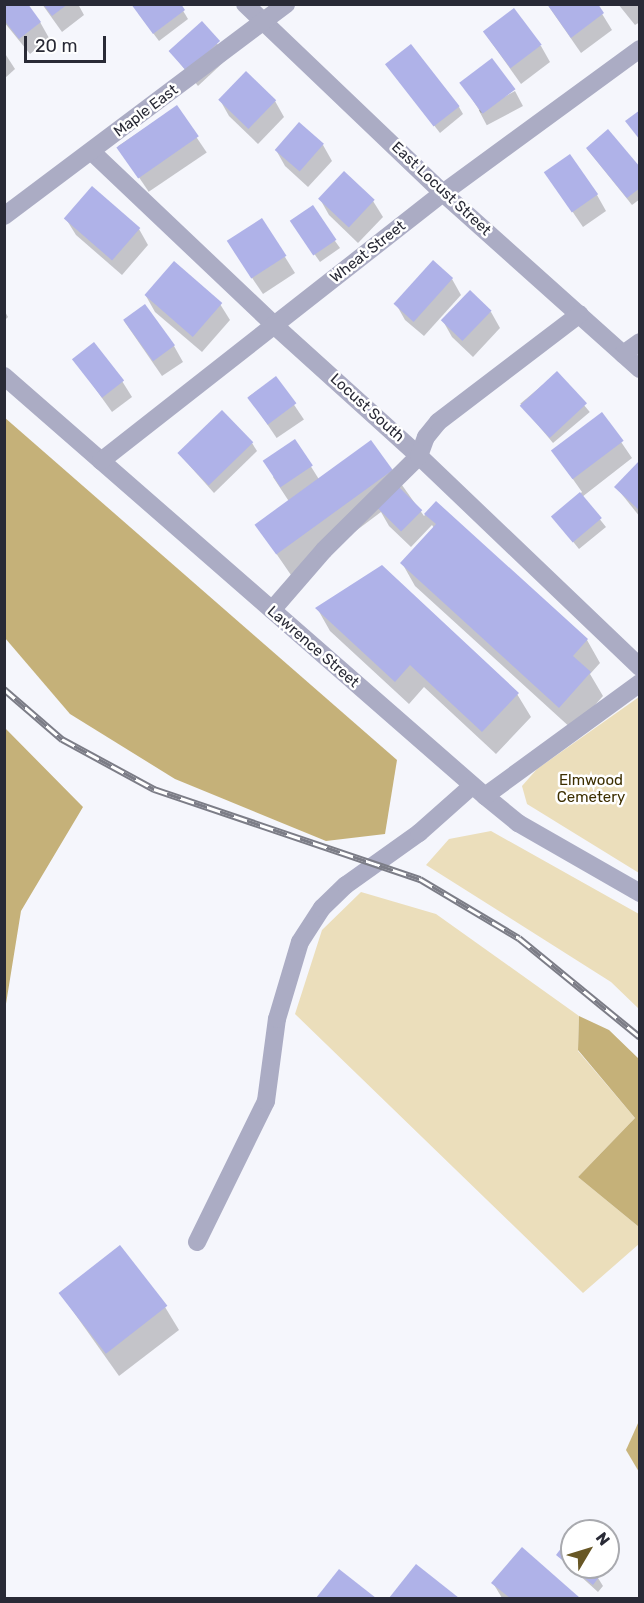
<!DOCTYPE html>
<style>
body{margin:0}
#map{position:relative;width:644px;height:1603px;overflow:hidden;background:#f5f6fc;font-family:Rubik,sans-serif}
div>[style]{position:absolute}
.green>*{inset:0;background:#ebdebb}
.forest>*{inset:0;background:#c5b179}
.water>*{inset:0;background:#c9b57d}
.shadow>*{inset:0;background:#0003;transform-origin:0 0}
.building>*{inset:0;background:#afb2e8;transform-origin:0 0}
.minor>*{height:18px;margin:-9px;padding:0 9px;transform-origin:9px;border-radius:9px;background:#abacc4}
.rail>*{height:7px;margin-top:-3.5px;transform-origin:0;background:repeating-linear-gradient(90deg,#fff 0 14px,#7c7d87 0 28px);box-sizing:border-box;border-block:2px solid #7c7d87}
span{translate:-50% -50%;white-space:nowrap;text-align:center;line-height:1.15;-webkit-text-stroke:5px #fff;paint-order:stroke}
.street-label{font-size:15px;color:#292a36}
.park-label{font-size:15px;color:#3d2f00}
.frame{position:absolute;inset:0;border:6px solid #292a36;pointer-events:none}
.north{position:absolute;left:560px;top:1519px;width:60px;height:60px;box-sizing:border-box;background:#fff;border:2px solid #a9aaaf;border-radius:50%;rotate:52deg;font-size:16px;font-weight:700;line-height:24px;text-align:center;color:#292a36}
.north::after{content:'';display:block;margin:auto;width:21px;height:27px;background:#685725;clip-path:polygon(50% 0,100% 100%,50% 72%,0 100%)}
.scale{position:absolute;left:24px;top:36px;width:82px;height:27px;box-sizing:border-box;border:3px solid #292a36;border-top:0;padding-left:8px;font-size:18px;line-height:21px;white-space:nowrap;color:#292a36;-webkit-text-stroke:4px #fff;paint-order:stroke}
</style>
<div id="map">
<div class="green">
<i style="clip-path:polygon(639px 697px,639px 873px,527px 804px,522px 786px,537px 769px)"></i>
<i style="clip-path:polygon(491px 831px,639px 914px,639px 1009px,611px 982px,426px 865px,449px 839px)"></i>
<i style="clip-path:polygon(361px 892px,436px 914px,579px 1016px,578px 1051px,635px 1118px,578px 1177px,639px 1227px,639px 1244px,583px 1293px,295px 1014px,322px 930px)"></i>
</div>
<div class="forest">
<i style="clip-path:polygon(4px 417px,397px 760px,385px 834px,326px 841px,175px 779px,70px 714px,5px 638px)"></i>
<i style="clip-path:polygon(5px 728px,83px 807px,21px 911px,5px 1010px)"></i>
<i style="clip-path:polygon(579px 1016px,609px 1030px,639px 1059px,639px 1227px,578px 1177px,635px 1118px,578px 1050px)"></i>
</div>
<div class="water">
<i style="clip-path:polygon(639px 1421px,639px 1472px,626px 1450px)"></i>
</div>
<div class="shadow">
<i style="clip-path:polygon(4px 4px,40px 22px,49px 38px,30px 54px,4px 22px)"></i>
<i style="clip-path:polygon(42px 4px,78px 4px,84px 15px,62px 32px)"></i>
<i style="clip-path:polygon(179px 4px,188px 19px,159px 41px,138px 13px)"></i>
<i style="clip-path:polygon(547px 4px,596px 4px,612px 30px,581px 53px)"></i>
<i style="clip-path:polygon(618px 4px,640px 4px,640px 22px,635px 25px)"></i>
<i style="clip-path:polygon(202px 24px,228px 58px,198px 86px,171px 52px)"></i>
<i style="clip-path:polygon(484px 32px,541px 46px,550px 62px,521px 84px)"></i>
<i style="clip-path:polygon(4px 52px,15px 69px,4px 79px)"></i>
<i style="clip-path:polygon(387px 65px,459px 107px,463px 114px,440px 133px)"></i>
<i style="clip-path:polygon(462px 83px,513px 89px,481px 113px)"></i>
<i style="left:515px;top:91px;width:17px;height:41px;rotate:62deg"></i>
<i style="clip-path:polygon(220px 100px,275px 101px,284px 117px,258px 144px,229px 116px)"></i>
<i style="left:176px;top:107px;width:55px;height:70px;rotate:56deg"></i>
<i style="clip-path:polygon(323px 145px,332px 161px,308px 187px,285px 166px,276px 150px)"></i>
<i style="clip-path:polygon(587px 149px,640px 169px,640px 199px,632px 205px)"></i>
<i style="clip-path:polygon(546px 173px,597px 195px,606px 211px,583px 227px)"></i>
<i style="clip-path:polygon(320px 199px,373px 201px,383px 217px,358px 243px,329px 215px)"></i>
<i style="clip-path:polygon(66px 219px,139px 229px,148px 245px,122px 275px,76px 235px)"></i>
<i style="clip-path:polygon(297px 229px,335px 241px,340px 248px,320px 262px)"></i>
<i style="clip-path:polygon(238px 257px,285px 257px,295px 273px,263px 294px)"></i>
<i style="clip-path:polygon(452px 279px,461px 295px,424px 336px,405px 320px,396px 304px)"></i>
<i style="clip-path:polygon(146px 296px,220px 304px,230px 320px,202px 352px,155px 312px)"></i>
<i style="clip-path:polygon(4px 310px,8px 317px,4px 321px)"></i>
<i style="clip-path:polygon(491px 312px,500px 328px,473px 357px,452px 337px,443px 321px)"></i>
<i style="clip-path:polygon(124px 321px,174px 346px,183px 362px,162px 376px)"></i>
<i style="clip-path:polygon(74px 359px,122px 381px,132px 397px,112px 412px)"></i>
<i style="left:557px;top:373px;width:51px;height:48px;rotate:50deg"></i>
<i style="left:276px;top:378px;width:50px;height:33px;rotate:56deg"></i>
<i style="clip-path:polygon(602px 414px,632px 458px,582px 497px,606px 527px,579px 549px,553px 517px,582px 492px,553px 451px)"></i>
<i style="clip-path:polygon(295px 441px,320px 481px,392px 471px,424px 516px,436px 503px,587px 640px,600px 663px,590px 674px,603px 696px,573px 730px,415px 586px,402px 563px,434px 528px,432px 525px,411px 547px,389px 526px,381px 512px,293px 578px,258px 527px,290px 503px,273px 477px)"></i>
<i style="clip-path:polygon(252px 443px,257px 451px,214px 493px,180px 455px)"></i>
<i style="clip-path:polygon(640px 462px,640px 517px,616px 487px)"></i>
<i style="clip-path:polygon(317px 608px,517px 694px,531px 717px,496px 754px,424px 687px,409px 704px,330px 631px)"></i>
<i style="clip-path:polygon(60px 1293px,165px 1307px,179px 1330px,119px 1376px)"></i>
<i style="clip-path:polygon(522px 1549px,578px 1598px,502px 1598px,493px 1583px)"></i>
<i style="clip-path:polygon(557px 1555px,572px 1557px,572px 1567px,584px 1567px,598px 1578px,603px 1586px,598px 1592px)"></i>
<i style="clip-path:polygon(417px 1566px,457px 1598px,391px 1598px)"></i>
<i style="clip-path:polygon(340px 1571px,373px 1598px,318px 1598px)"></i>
</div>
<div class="building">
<i style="clip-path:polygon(4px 4px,28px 4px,41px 22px,19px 39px,4px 20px)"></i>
<i style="clip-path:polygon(43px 4px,68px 4px,52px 16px)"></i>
<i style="clip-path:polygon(131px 4px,181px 4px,185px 10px,153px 34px)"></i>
<i style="clip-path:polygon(547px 4px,598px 4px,604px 13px,571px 38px)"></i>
<i style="left:514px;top:8px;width:46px;height:39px;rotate:53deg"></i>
<i style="left:202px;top:21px;width:27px;height:45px;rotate:48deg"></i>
<i style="left:411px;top:44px;width:79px;height:33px;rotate:52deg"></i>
<i style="left:492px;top:58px;width:39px;height:41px;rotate:53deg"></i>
<i style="left:246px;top:71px;width:42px;height:40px;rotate:44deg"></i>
<i style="left:177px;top:105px;width:38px;height:74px;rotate:55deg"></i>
<i style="clip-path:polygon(640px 110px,640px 140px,625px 121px)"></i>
<i style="left:299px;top:122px;width:33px;height:37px;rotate:41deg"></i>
<i style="clip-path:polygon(608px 129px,640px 167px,640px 188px,627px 198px,586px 148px)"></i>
<i style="left:570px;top:154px;width:49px;height:32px;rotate:55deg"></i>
<i style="left:344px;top:171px;width:42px;height:38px;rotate:43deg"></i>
<i style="left:92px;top:186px;width:64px;height:43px;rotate:41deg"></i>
<i style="left:313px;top:205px;width:42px;height:28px;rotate:56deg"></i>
<i style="left:262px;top:218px;width:45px;height:42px;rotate:57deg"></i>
<i style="left:433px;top:260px;width:27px;height:59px;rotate:42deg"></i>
<i style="left:174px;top:261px;width:64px;height:45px;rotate:41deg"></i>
<i style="left:470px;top:290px;width:30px;height:42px;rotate:44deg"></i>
<i style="left:145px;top:304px;width:51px;height:27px;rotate:54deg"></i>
<i style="left:94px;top:342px;width:49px;height:28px;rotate:52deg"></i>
<i style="left:557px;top:371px;width:44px;height:51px;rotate:47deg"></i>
<i style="left:276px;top:376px;width:34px;height:36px;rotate:53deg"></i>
<i style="left:222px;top:410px;width:45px;height:62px;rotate:46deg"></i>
<i style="left:602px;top:412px;width:36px;height:64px;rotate:53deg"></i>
<i style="left:295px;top:439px;width:32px;height:39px;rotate:56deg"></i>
<i style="left:371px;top:440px;width:37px;height:144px;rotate:54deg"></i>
<i style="clip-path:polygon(640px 460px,640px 511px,614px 487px)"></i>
<i style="left:399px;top:487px;width:33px;height:30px;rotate:45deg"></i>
<i style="left:580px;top:492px;width:34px;height:38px;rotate:50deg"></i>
<i style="clip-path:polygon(436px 501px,588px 639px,573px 656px,591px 672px,559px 708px,400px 563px,436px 524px,424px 514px)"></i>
<i style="clip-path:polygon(382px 565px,519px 693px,482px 732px,410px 665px,395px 682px,315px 608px)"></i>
<i style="left:120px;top:1245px;width:77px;height:78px;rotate:52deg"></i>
<i style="clip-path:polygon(522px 1547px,580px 1598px,510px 1598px,491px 1583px)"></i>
<i style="clip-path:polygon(562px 1547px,572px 1555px,572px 1567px,587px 1567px,599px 1577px,593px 1585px,556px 1555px)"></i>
<i style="clip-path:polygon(416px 1564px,459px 1598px,389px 1598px)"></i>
<i style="clip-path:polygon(339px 1569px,376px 1598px,316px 1598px)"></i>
</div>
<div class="minor">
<i style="left:245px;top:4px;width:274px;rotate:43.7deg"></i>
<i style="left:443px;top:193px;width:264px;rotate:41.8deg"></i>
<i style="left:92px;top:152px;width:251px;rotate:43.5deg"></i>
<i style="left:274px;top:325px;width:195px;rotate:42.1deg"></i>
<i style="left:419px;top:456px;width:306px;rotate:43.7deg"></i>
<i style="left:4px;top:216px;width:353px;rotate:-36.9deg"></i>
<i style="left:623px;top:354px;width:21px;rotate:-35deg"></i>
<i style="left:4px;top:376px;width:639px;rotate:41.13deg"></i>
<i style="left:485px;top:796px;width:43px;rotate:39.3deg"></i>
<i style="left:518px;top:823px;width:141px;rotate:29.8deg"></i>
<i style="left:101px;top:461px;width:434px;rotate:-38.1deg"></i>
<i style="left:443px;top:193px;width:244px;rotate:-36.2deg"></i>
<i style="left:272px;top:610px;width:79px;rotate:-49.1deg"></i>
<i style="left:324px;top:550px;width:134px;rotate:-44.7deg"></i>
<i style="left:419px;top:456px;width:20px;rotate:-70deg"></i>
<i style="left:426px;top:437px;width:19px;rotate:-51deg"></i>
<i style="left:438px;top:422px;width:178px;rotate:-37.3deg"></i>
<i style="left:485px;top:796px;width:192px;rotate:-36.1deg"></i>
<i style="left:197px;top:1242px;width:157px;rotate:-63.9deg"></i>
<i style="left:266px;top:1101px;width:83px;rotate:-82.4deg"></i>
<i style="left:277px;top:1019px;width:80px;rotate:-73.4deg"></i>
<i style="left:300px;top:942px;width:40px;rotate:-57.1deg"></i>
<i style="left:322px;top:908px;width:33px;rotate:-44deg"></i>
<i style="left:346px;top:885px;width:90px;rotate:-35.5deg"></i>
<i style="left:419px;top:833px;width:71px;rotate:-41.6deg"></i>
</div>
<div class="rail">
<i style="left:4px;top:689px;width:77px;rotate:40.8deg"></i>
<i style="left:62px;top:739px;width:105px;rotate:28.5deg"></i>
<i style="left:154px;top:789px;width:281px;rotate:18.7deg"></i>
<i style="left:420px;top:879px;width:115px;rotate:30.8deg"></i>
<i style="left:519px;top:938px;width:156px;rotate:39.3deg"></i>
</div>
<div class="street-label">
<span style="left:146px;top:111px;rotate:-37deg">Maple East</span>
<span style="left:441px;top:189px;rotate:43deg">East Locust Street</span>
<span style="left:368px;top:252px;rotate:-38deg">Wheat Street</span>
<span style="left:367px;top:408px;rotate:42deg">Locust South</span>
<span style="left:313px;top:647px;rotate:41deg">Lawrence Street</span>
</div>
<div class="park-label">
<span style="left:591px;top:789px">Elmwood<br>Cemetery</span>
</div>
<div class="frame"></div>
<div class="north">N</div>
<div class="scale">20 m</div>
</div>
